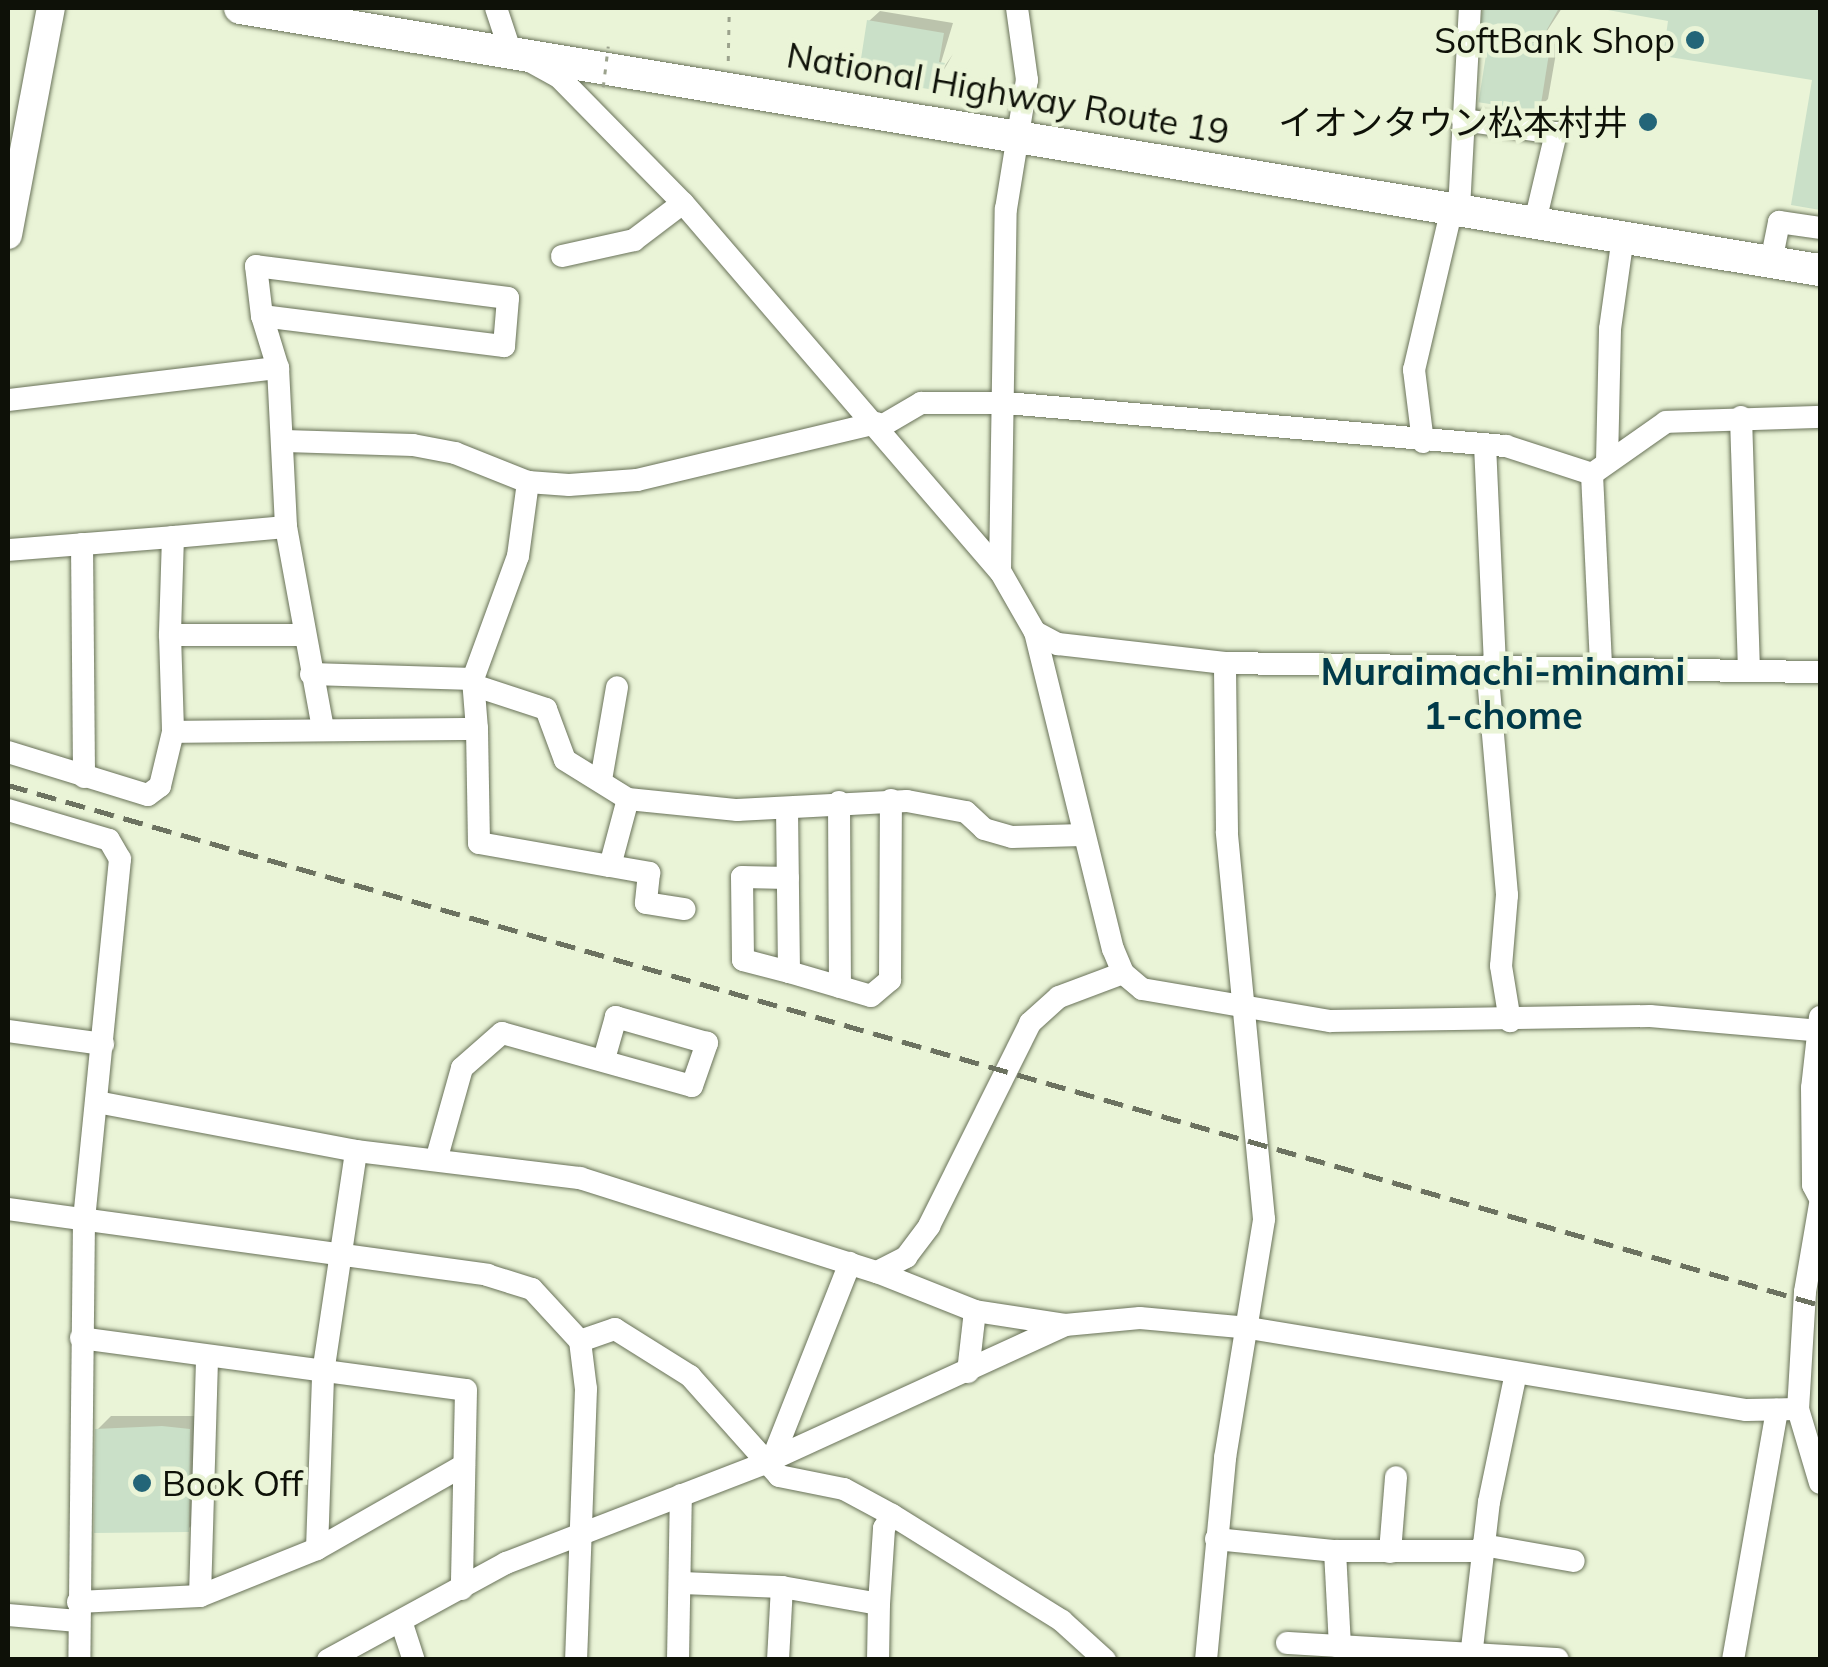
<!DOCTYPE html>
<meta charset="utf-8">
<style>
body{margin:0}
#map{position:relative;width:1828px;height:1667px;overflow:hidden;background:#eaf4d7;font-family:Mulish,"Noto Sans JP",sans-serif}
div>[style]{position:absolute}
.shadow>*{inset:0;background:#0003}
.building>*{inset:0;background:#cae0c8;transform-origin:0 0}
.path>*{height:2.5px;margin-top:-1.25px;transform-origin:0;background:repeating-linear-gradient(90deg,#9ba28c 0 5px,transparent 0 13px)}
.roads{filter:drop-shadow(0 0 2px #697259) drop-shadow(0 0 2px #697259)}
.minor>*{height:22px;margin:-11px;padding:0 11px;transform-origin:11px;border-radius:11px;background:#fff}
.major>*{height:28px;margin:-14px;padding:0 14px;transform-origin:14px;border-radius:14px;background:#fff}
.highway>*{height:32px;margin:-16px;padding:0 16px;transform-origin:16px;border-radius:16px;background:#fff}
.rail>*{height:5px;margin-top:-2.5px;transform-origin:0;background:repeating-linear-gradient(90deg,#6c7260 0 20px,transparent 0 30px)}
.path-bridge>*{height:2.5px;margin-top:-1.25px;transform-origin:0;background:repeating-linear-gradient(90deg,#9ba28c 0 5px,transparent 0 13px)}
.dots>*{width:28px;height:28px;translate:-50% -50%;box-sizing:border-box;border:5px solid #eaf4d7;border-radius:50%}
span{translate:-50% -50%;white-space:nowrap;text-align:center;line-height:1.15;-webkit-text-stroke:9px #eaf4d7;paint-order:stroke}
.poi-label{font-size:35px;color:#0e1108}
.right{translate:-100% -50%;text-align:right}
.left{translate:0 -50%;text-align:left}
.street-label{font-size:35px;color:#0e1108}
.neighbourhood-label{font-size:38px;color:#003a49;font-weight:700}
.frame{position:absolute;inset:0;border:10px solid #0e1108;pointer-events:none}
</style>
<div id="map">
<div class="shadow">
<i style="clip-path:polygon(1486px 8px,1562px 8px,1545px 34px,1559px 36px,1548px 99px,1538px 109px,1492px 37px,1497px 32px,1482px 29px)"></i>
<i style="clip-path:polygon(1599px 8px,1820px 8px,1820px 207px,1794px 203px,1815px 77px,1671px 19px)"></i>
<i style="clip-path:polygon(880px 11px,953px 23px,936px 79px,953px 54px,934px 87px,869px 21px)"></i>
<i style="clip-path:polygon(111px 1416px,203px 1416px,202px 1515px,188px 1529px,97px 1430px)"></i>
</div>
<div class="building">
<i style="clip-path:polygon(1483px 8px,1559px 8px,1540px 42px,1479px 31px)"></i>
<i style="clip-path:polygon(1597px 8px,1820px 8px,1820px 210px,1791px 205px,1812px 80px,1663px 56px,1668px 21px)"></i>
<i style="clip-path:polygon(867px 20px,944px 33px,939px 62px,945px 63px,935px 90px,858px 78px)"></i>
<i style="left:1489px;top:36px;width:62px;height:67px;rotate:9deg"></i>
<i style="clip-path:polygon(162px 1426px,190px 1429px,189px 1532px,94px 1533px,95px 1429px)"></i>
</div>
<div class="path">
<i style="left:728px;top:61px;width:53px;rotate:-88.9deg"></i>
</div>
<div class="roads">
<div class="minor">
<i style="left:496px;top:8px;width:44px;rotate:71.6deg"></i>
<i style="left:510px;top:50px;width:56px;rotate:28.9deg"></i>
<i style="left:559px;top:77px;width:177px;rotate:45.5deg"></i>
<i style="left:683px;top:203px;width:486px;rotate:49.3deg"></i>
<i style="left:1000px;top:571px;width:70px;rotate:60.2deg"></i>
<i style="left:1035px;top:632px;width:26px;rotate:28deg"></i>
<i style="left:1058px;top:644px;width:168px;rotate:6.5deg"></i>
<i style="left:1225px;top:663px;width:595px;rotate:0.87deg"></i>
<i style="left:1463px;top:120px;width:94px;rotate:8deg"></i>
<i style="left:1556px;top:133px;width:91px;rotate:103.3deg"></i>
<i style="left:1459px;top:209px;width:201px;rotate:-86.9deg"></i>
<i style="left:562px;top:256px;width:74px;rotate:-12.5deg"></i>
<i style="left:634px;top:240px;width:61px;rotate:-37.1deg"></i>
<i style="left:1771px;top:262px;width:41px;rotate:-78.7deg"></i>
<i style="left:1779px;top:222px;width:41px;rotate:8.3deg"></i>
<i style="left:262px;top:316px;width:244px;rotate:7.1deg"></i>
<i style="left:504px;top:346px;width:48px;rotate:-85.2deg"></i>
<i style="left:508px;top:298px;width:254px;rotate:-172.8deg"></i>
<i style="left:256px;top:266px;width:50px;rotate:83.2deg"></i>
<i style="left:262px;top:316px;width:54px;rotate:72.9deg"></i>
<i style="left:8px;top:400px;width:272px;rotate:-6.8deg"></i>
<i style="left:278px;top:368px;width:159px;rotate:87.1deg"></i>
<i style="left:286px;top:527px;width:205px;rotate:79.6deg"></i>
<i style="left:1741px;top:417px;width:254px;rotate:88.2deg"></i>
<i style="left:880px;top:427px;width:48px;rotate:-30.3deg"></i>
<i style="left:921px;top:403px;width:85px"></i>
<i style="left:1006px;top:403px;width:502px;rotate:4.92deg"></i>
<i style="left:1506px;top:446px;width:90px;rotate:18deg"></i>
<i style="left:285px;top:441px;width:128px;rotate:1.8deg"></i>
<i style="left:413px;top:445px;width:43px;rotate:10.8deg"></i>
<i style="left:455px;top:453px;width:79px;rotate:21.7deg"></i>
<i style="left:528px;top:482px;width:41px;rotate:4.2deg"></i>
<i style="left:569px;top:485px;width:68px;rotate:-4.2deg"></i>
<i style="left:637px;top:480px;width:246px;rotate:-13.4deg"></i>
<i style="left:1423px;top:442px;width:73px;rotate:-97.1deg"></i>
<i style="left:1414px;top:370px;width:166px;rotate:-76.8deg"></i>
<i style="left:1485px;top:445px;width:221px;rotate:87.4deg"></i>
<i style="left:1607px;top:462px;width:133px;rotate:-88.7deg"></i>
<i style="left:1610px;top:329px;width:93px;rotate:-82deg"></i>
<i style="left:1592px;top:474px;width:90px;rotate:-35.1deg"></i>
<i style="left:1666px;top:422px;width:154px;rotate:-1.9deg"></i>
<i style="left:1592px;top:474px;width:193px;rotate:87.3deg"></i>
<i style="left:286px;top:527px;width:113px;rotate:174.9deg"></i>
<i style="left:173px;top:537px;width:98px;rotate:91.8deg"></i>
<i style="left:170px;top:635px;width:132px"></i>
<i style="left:82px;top:544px;width:233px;rotate:89.5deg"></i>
<i style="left:8px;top:550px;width:166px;rotate:-4.5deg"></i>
<i style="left:1000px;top:571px;width:362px;rotate:-89.1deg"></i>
<i style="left:1006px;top:209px;width:131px;rotate:-80.8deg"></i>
<i style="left:1027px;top:80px;width:73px;rotate:-97.9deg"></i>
<i style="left:1035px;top:632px;width:326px;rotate:76.2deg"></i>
<i style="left:1113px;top:949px;width:26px;rotate:67deg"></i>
<i style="left:1123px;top:973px;width:25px;rotate:40deg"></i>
<i style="left:1142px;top:989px;width:191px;rotate:9.7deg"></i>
<i style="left:1330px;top:1021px;width:320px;rotate:-0.9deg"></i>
<i style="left:1650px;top:1016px;width:171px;rotate:5deg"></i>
<i style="left:170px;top:635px;width:97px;rotate:88.2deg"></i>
<i style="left:1487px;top:666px;width:230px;rotate:85deg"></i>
<i style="left:1507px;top:895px;width:71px;rotate:94.8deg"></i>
<i style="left:1501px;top:966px;width:56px;rotate:80.7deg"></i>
<i style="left:311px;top:674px;width:162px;rotate:1.8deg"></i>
<i style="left:473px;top:685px;width:77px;rotate:18.2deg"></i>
<i style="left:546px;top:709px;width:54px;rotate:69.6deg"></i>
<i style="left:565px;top:760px;width:74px;rotate:31.8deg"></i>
<i style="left:628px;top:799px;width:110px;rotate:5.8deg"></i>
<i style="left:737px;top:810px;width:170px;rotate:-3deg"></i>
<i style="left:907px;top:801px;width:60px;rotate:10.6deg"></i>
<i style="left:966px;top:812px;width:25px;rotate:43deg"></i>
<i style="left:984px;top:829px;width:29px;rotate:16deg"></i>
<i style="left:1012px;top:837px;width:71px;rotate:-1.6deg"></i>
<i style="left:477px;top:729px;width:114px;rotate:89deg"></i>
<i style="left:479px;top:843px;width:133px;rotate:10deg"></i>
<i style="left:610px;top:866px;width:69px;rotate:-75deg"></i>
<i style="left:8px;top:752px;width:146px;rotate:17.1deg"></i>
<i style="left:148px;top:795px;width:15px;rotate:-37deg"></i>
<i style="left:160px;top:786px;width:56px;rotate:-76.5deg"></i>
<i style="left:173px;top:732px;width:304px;rotate:-0.6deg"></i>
<i style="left:477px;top:729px;width:50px;rotate:-94.6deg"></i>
<i style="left:473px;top:679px;width:131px;rotate:-69.9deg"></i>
<i style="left:518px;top:556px;width:75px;rotate:-82.3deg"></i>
<i style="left:601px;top:780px;width:94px;rotate:-80.2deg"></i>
<i style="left:839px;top:802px;width:185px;rotate:89.7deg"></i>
<i style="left:787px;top:808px;width:164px;rotate:89.3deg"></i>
<i style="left:789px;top:972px;width:85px;rotate:16.3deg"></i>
<i style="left:871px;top:996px;width:25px;rotate:-40deg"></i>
<i style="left:890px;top:980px;width:180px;rotate:-89.7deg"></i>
<i style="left:8px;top:810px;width:105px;rotate:16.5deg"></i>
<i style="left:109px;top:840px;width:22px;rotate:60deg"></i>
<i style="left:120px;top:859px;width:362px;rotate:95.7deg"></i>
<i style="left:84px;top:1219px;width:441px;rotate:90.6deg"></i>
<i style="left:610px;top:866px;width:40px;rotate:10deg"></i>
<i style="left:649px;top:873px;width:30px;rotate:96deg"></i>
<i style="left:646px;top:903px;width:39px;rotate:9deg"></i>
<i style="left:788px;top:878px;width:46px;rotate:-178.8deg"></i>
<i style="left:742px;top:877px;width:83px;rotate:89.3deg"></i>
<i style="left:743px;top:960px;width:48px;rotate:14.6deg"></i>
<i style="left:1820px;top:1017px;width:71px;rotate:96.4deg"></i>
<i style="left:1812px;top:1088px;width:97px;rotate:89.4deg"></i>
<i style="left:1813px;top:1185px;width:15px;rotate:62deg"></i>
<i style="left:8px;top:1031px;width:96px;rotate:7.8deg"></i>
<i style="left:97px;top:1102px;width:264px;rotate:10.7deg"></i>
<i style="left:356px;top:1151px;width:226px;rotate:6.9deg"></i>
<i style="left:580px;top:1178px;width:312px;rotate:17.6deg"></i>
<i style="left:877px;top:1272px;width:105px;rotate:21.7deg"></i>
<i style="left:975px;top:1311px;width:91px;rotate:8.8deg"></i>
<i style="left:1065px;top:1325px;width:75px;rotate:-5.3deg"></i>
<i style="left:1140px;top:1318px;width:109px;rotate:5.2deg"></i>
<i style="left:1249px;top:1328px;width:504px;rotate:9.37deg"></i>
<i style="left:1746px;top:1410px;width:52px;rotate:-1.1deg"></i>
<i style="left:437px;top:1157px;width:92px;rotate:-74.3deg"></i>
<i style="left:462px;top:1068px;width:53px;rotate:-41.2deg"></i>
<i style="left:502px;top:1033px;width:197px;rotate:15.6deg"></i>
<i style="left:692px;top:1086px;width:46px;rotate:-70.8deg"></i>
<i style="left:707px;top:1043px;width:95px;rotate:-164.1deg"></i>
<i style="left:616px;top:1017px;width:44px;rotate:105.9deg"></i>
<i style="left:1820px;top:1204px;width:89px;rotate:99.7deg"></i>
<i style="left:1805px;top:1292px;width:117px;rotate:93.4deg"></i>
<i style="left:1798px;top:1409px;width:77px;rotate:73.4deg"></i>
<i style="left:8px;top:1209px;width:484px;rotate:7.8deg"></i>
<i style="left:487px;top:1275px;width:47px;rotate:17.3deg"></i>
<i style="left:532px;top:1289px;width:71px;rotate:47.3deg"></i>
<i style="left:580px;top:1341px;width:48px;rotate:82.9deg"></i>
<i style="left:586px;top:1389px;width:271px;rotate:92.1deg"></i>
<i style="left:877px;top:1272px;width:33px;rotate:-27deg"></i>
<i style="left:906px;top:1257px;width:39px;rotate:-53deg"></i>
<i style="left:929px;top:1226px;width:227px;rotate:-63.5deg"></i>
<i style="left:1030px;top:1023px;width:39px;rotate:-42deg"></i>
<i style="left:1059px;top:997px;width:68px;rotate:-20.6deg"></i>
<i style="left:81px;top:1338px;width:388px;rotate:7.7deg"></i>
<i style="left:466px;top:1390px;width:199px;rotate:91.2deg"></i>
<i style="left:580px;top:1341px;width:37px;rotate:-19deg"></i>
<i style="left:615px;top:1329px;width:89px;rotate:32.1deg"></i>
<i style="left:690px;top:1376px;width:134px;rotate:48.3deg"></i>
<i style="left:779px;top:1476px;width:66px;rotate:11.3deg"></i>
<i style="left:844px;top:1489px;width:55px;rotate:28.4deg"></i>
<i style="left:892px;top:1515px;width:200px;rotate:31.9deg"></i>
<i style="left:1062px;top:1621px;width:58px;rotate:42.2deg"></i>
<i style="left:968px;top:1372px;width:61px;rotate:-83.5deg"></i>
<i style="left:772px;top:1460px;width:212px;rotate:-68.4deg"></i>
<i style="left:1216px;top:1539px;width:120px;rotate:5.8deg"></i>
<i style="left:1335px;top:1551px;width:148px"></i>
<i style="left:1483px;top:1545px;width:92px;rotate:10deg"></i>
<i style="left:317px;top:1549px;width:176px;rotate:-88deg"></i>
<i style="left:323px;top:1373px;width:224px;rotate:-81.5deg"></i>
<i style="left:1335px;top:1551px;width:97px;rotate:87deg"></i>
<i style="left:1390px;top:1552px;width:75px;rotate:-85.4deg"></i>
<i style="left:682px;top:1583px;width:100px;rotate:2.3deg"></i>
<i style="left:782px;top:1587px;width:98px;rotate:9.9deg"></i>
<i style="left:879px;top:1604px;width:56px;rotate:91deg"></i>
<i style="left:200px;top:1596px;width:237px;rotate:-88.3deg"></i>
<i style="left:78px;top:1602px;width:122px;rotate:-2.8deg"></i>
<i style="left:200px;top:1596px;width:126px;rotate:-21.9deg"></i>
<i style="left:317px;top:1549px;width:169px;rotate:-29.7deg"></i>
<i style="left:879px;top:1604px;width:76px;rotate:-86.2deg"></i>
<i style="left:884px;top:1528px;width:15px;rotate:-58deg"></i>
<i style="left:8px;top:1615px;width:70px;rotate:4.9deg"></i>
<i style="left:402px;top:1624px;width:38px;rotate:72deg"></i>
<i style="left:1287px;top:1643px;width:271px;rotate:3.4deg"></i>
<i style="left:1471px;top:1657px;width:156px;rotate:-83.4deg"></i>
<i style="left:1489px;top:1502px;width:132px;rotate:-78.2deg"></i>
<i style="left:328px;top:1660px;width:203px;rotate:-28.6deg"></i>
<i style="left:506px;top:1563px;width:274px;rotate:-21.1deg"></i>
<i style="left:762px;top:1464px;width:333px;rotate:-24.6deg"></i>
<i style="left:678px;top:1660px;width:165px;rotate:-89deg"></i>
<i style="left:778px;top:1660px;width:73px;rotate:-86.9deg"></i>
<i style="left:1206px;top:1660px;width:203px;rotate:-84.6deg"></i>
<i style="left:1225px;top:1458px;width:242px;rotate:-80.7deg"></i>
<i style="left:1264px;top:1219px;width:389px;rotate:-95.5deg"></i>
<i style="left:1227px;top:832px;width:169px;rotate:-90.7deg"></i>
<i style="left:1733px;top:1660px;width:254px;rotate:-80deg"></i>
</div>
<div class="major">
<i style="left:8px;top:235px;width:231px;rotate:-79.3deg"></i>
</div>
<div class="highway">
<i style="left:240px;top:8px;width:1602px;rotate:9.42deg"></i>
</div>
</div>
<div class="rail">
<i style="left:8px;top:785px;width:1885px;rotate:16.01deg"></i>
</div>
<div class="path-bridge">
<i style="left:603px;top:87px;width:41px;rotate:-83deg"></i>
</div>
<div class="dots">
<i style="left:1695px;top:40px;background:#236578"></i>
<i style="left:1648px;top:122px;background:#236578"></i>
<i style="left:142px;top:1483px;background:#236578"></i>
</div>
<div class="poi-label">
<span class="right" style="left:1675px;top:40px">SoftBank Shop</span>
<span class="right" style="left:1628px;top:122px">イオンタウン松本村井</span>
<span class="left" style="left:162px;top:1483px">Book Off</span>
</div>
<div class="street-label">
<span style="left:1008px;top:93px;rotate:10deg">National Highway Route 19</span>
</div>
<div class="neighbourhood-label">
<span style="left:1503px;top:694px">Muraimachi-minami<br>1-chome</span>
</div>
<div class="frame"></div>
</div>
